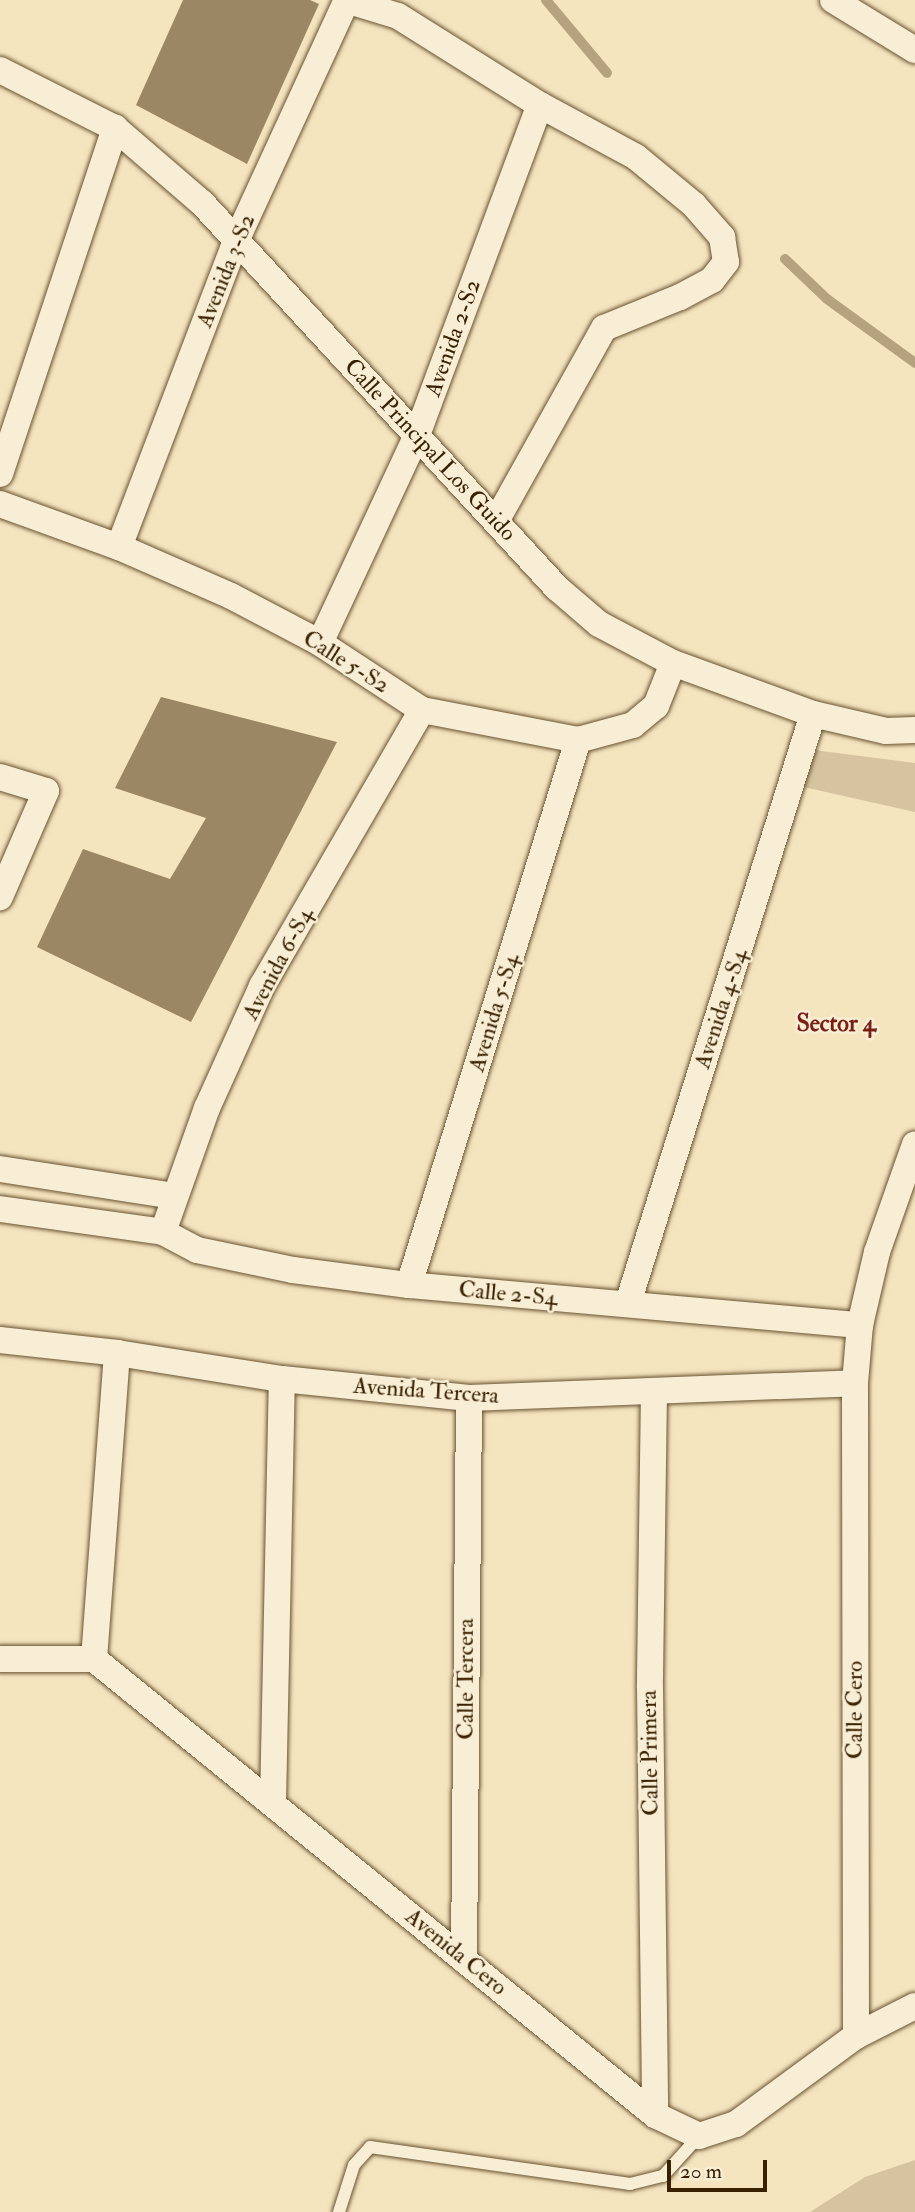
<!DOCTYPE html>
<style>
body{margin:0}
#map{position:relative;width:915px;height:2212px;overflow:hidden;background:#f5e5bf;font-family:"IM FELL Double Pica",serif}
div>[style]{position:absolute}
.green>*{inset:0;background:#d5c49f}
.stream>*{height:10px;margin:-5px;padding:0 5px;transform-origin:5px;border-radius:5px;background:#b5a27e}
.building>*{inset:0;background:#9b8763}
.roads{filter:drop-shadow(0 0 2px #685230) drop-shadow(0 0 2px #685230)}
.service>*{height:12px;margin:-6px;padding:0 6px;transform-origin:6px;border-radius:6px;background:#f8eed5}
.minor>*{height:26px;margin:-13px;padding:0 13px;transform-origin:13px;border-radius:13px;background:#f8eed5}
span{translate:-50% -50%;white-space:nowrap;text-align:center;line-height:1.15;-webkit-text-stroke:5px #f8eed5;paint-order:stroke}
.street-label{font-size:23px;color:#392100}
.neighbourhood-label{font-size:24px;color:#7a1f14;font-weight:700}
.scale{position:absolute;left:667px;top:2160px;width:100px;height:32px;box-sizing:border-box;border:4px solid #392100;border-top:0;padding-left:9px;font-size:21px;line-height:24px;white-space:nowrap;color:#392100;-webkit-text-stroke:5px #f8eed5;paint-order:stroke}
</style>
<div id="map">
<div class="green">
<i style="clip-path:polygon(806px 749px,915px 763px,915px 812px,799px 786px)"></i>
<i style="clip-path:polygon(915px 2160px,915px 2212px,810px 2212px,865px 2177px)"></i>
</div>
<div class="stream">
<i style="left:546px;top:0;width:95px;rotate:50.1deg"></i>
<i style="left:785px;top:259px;width:58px;rotate:43.6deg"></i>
<i style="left:827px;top:299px;width:109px;rotate:36deg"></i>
</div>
<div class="building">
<i style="clip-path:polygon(183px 0,310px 0,319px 4px,247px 164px,136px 105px)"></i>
<i style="clip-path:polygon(161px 697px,337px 742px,191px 1022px,37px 947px,83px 849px,170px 879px,206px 818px,115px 788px)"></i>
</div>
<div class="roads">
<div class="service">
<i style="left:339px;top:2212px;width:49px;rotate:-72.3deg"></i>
<i style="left:354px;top:2165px;width:24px;rotate:-48deg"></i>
<i style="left:370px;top:2147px;width:263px;rotate:8.1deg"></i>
<i style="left:630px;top:2184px;width:34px;rotate:-14deg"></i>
<i style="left:663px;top:2176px;width:54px;rotate:-48deg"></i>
</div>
<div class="minor">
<i style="left:346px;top:0;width:54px;rotate:17.1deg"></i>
<i style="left:398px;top:16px;width:168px;rotate:32.1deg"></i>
<i style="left:540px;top:105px;width:109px;rotate:28.4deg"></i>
<i style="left:636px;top:157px;width:75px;rotate:39.6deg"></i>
<i style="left:694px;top:205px;width:43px;rotate:48.8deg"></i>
<i style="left:722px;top:237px;width:25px;rotate:81deg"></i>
<i style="left:726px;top:262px;width:23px;rotate:128deg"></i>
<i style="left:712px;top:280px;width:36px;rotate:152deg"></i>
<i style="left:680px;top:297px;width:82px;rotate:157.8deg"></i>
<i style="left:604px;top:328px;width:221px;rotate:119.2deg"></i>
<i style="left:833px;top:0;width:96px;rotate:31.4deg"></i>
<i style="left:0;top:70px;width:129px;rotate:26.8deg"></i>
<i style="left:115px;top:128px;width:115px;rotate:40.8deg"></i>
<i style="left:202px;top:203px;width:524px;rotate:47.32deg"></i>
<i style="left:557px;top:588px;width:55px;rotate:40.6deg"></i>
<i style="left:599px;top:624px;width:84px;rotate:27.8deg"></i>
<i style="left:673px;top:663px;width:149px;rotate:20deg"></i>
<i style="left:813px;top:714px;width:75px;rotate:13.1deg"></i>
<i style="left:886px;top:731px;width:29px;rotate:-2deg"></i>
<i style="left:0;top:474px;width:365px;rotate:-71.6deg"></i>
<i style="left:0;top:504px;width:127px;rotate:19.9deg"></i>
<i style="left:119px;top:547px;width:122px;rotate:23.6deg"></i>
<i style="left:231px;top:596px;width:101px;rotate:27.8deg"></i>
<i style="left:320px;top:643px;width:122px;rotate:33.3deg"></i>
<i style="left:422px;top:710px;width:159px;rotate:10.9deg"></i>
<i style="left:578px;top:740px;width:57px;rotate:-15.3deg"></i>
<i style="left:633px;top:725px;width:30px;rotate:-40deg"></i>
<i style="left:656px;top:706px;width:46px;rotate:-68.4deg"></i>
<i style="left:119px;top:547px;width:328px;rotate:-69.1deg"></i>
<i style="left:236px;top:241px;width:265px;rotate:-65.3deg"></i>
<i style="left:320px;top:643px;width:230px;rotate:-65deg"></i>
<i style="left:417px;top:435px;width:352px;rotate:-69.6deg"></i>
<i style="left:0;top:777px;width:48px;rotate:16.9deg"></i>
<i style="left:46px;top:791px;width:116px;rotate:113.5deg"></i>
<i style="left:0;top:1169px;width:177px;rotate:8.8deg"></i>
<i style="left:0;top:1209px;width:165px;rotate:8deg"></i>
<i style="left:163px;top:1232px;width:38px;rotate:28deg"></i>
<i style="left:197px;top:1250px;width:98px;rotate:11.8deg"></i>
<i style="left:293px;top:1270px;width:117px;rotate:7.4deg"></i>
<i style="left:409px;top:1285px;width:453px;rotate:5.1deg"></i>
<i style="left:163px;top:1232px;width:132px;rotate:-70.5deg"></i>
<i style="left:207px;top:1108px;width:134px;rotate:-65.7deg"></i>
<i style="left:262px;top:986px;width:319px;rotate:-59.9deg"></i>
<i style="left:409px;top:1285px;width:571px;rotate:-72.77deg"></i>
<i style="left:628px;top:1303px;width:617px;rotate:-72.56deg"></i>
<i style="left:0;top:1340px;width:118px;rotate:6.3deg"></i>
<i style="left:117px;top:1353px;width:167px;rotate:9deg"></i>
<i style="left:282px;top:1379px;width:188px;rotate:5.8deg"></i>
<i style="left:469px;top:1398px;width:386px;rotate:-2.2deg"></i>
<i style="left:654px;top:1391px;width:297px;rotate:90.8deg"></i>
<i style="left:650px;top:1688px;width:427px;rotate:89.3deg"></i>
<i style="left:0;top:1659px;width:94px"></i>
<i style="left:94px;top:1659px;width:723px;rotate:39.11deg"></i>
<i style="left:655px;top:2115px;width:49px;rotate:25.5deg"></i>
<i style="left:699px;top:2136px;width:39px;rotate:-18deg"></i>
<i style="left:736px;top:2124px;width:149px;rotate:-36.3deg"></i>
<i style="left:856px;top:2036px;width:66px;rotate:-27deg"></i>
<i style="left:94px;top:1659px;width:307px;rotate:-85.7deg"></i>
<i style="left:273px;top:1803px;width:424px;rotate:-88.8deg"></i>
<i style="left:464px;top:1960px;width:562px;rotate:-89.49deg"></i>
<i style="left:856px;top:2036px;width:653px;rotate:-90.09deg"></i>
<i style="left:855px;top:1383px;width:58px;rotate:-85.1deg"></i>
<i style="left:860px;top:1325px;width:75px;rotate:-76.9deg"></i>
<i style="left:877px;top:1252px;width:114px;rotate:-70.6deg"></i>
</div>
</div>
<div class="street-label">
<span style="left:226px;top:271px;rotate:-68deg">Avenida 3-S2</span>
<span style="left:453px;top:338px;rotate:-70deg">Avenida 2-S2</span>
<span style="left:430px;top:450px;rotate:47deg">Calle Principal Los Guido</span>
<span style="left:346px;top:662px;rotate:32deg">Calle 5-S2</span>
<span style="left:278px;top:964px;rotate:-62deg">Avenida 6-S4</span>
<span style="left:721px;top:1009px;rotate:-72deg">Avenida 4-S4</span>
<span style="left:494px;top:1013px;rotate:-73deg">Avenida 5-S4</span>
<span style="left:508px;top:1294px;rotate:5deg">Calle 2-S4</span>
<span style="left:426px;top:1391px;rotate:4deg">Avenida Tercera</span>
<span style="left:466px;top:1679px;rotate:-90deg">Calle Tercera</span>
<span style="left:855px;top:1710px;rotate:-90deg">Calle Cero</span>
<span style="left:650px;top:1753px;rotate:-91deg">Calle Primera</span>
<span style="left:456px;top:1952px;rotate:39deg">Avenida Cero</span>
</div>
<div class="neighbourhood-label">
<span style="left:836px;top:1024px">Sector 4</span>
</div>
<div class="scale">20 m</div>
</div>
